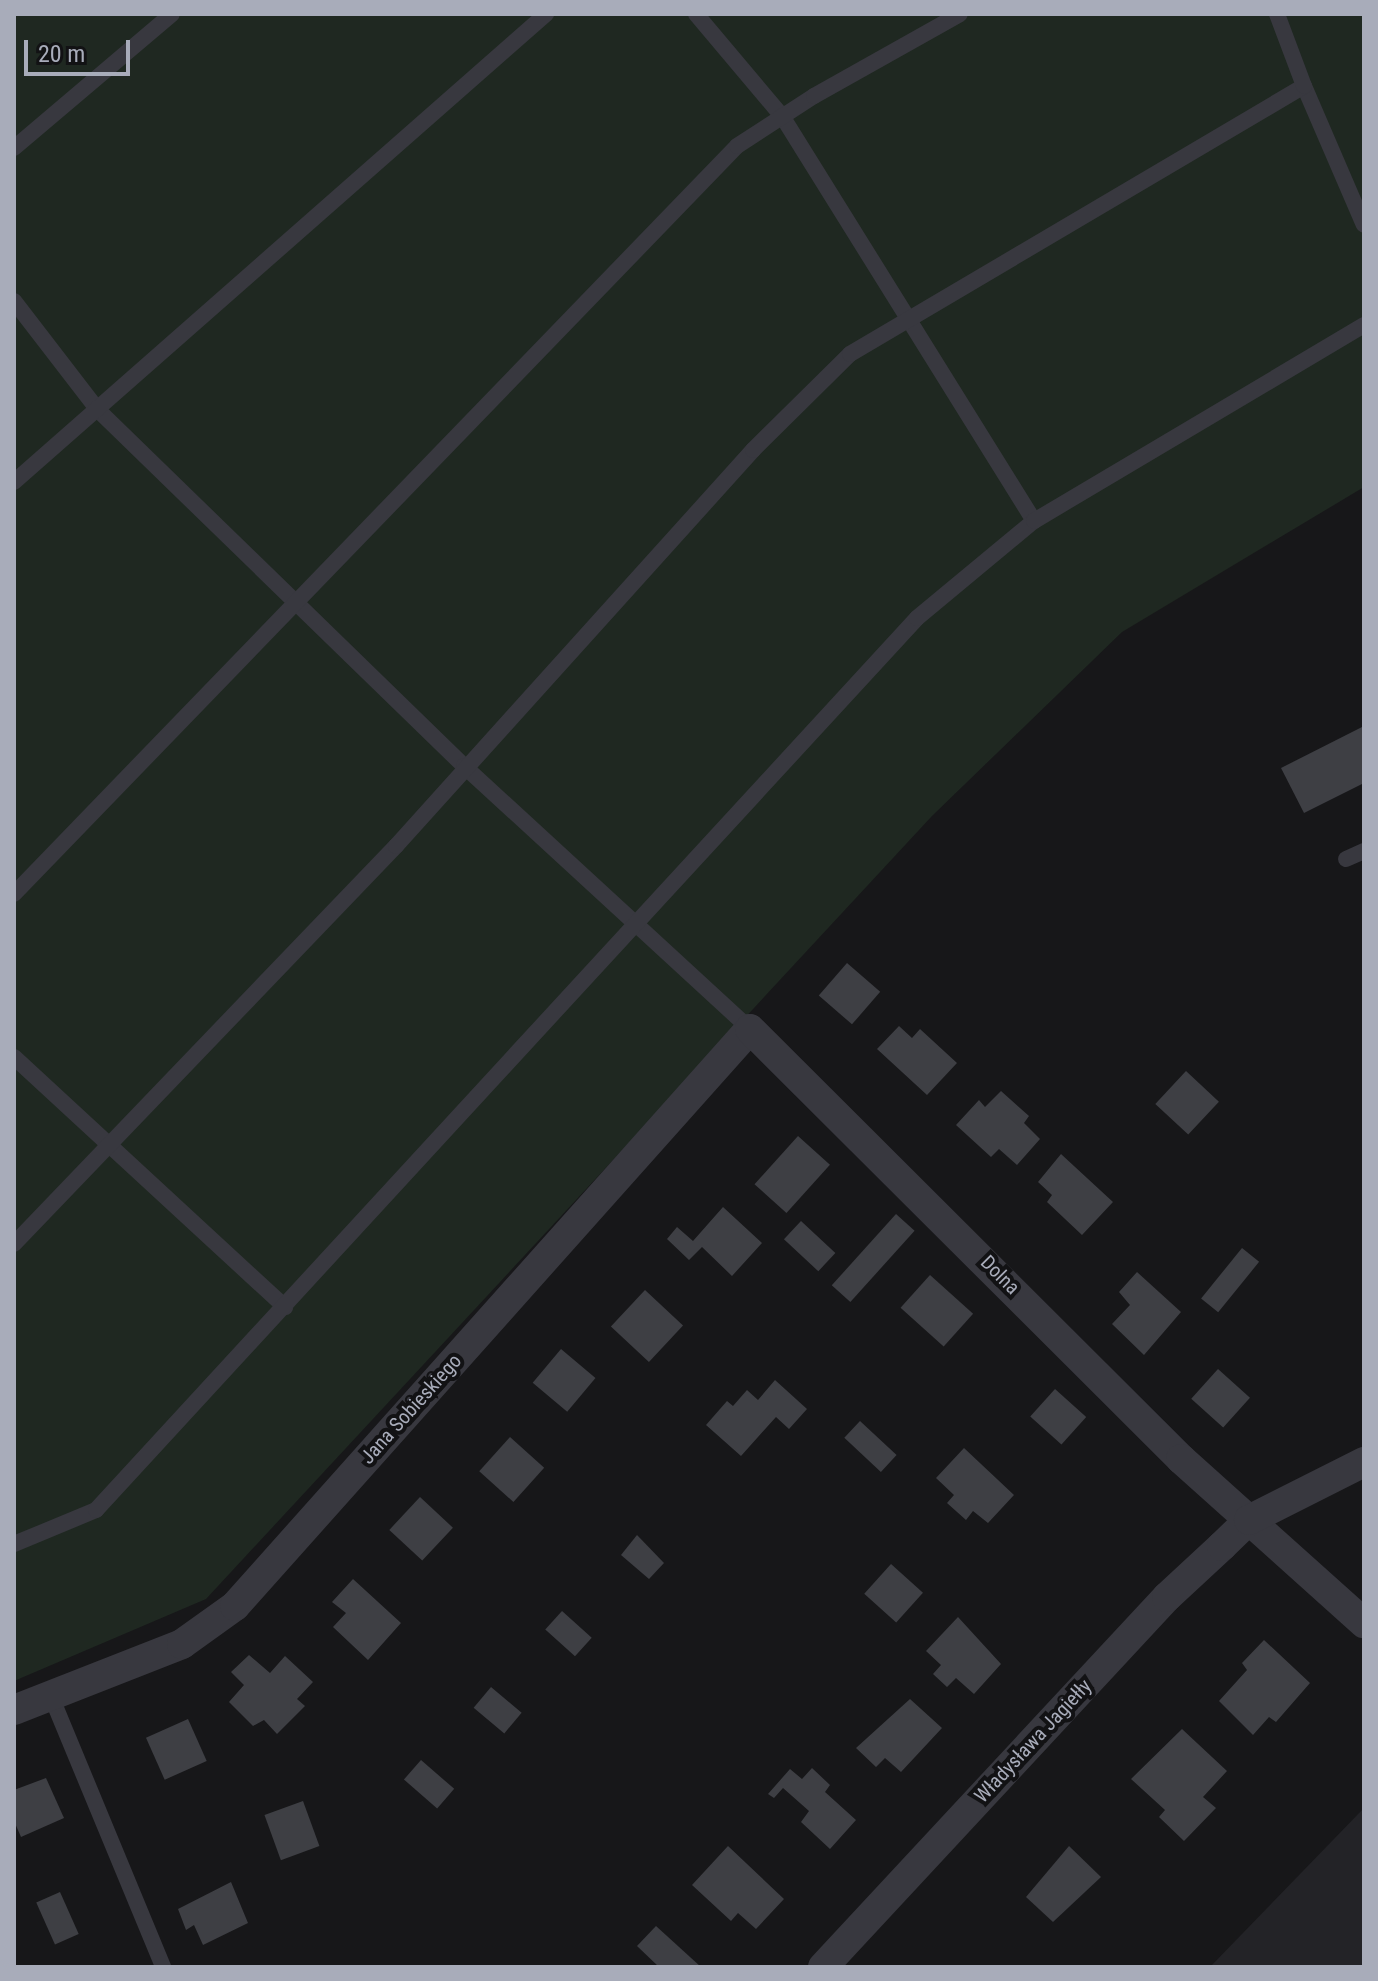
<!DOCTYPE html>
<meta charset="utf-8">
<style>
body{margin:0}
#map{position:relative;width:1378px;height:1981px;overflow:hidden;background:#171719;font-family:"Roboto Condensed",sans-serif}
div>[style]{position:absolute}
.built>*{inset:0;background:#232327}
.green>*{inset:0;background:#1f2821}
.building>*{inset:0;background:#3e3f44;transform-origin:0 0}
.lane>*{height:16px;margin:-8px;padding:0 8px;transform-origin:8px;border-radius:8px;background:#38383f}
.street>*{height:30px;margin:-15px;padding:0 15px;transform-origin:15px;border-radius:15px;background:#38383f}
span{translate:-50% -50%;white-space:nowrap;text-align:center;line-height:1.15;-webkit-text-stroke:8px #121214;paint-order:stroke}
.street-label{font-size:20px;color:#a8acba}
.frame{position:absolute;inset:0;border:16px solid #a8acba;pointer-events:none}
.scale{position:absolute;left:24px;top:40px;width:106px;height:36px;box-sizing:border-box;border:4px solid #a8acba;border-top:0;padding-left:10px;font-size:24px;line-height:28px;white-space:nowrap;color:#a8acba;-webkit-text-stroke:6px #121214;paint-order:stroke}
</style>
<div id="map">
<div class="built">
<i style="clip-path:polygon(1364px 1808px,1364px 1967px,1210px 1967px)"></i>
</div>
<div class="green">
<i style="clip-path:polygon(14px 14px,1364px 14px,1364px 487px,1122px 632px,932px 816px,206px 1599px,14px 1681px)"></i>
</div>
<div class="building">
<i style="clip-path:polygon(1364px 726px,1364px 783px,1304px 813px,1281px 768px)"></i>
<i style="left:847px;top:963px;width:44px;height:43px;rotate:41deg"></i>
<i style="clip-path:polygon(899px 1026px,912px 1038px,920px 1029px,957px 1063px,927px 1095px,877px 1049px)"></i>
<i style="left:1186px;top:1071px;width:45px;height:45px;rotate:43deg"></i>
<i style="clip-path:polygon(1001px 1091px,1029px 1116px,1024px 1123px,1040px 1139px,1017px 1165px,999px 1149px,991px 1157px,956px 1125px,979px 1100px,985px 1107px)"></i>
<i style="left:798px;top:1136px;width:43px;height:65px;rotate:42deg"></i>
<i style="clip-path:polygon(1061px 1154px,1113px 1202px,1082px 1235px,1047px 1202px,1052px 1195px,1038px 1182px)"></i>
<i style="clip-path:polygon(723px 1207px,762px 1243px,732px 1276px,702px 1247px,689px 1260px,667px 1239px,677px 1227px,693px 1241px)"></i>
<i style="left:896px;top:1214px;width:25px;height:96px;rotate:42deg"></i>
<i style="left:801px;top:1221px;width:47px;height:25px;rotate:43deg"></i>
<i style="left:1242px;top:1248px;width:22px;height:65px;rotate:39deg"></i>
<i style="clip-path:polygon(1137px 1272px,1181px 1312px,1144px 1355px,1112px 1324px,1130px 1305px,1119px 1292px)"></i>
<i style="left:930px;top:1275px;width:58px;height:44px;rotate:42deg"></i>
<i style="left:645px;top:1290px;width:52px;height:50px;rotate:43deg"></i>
<i style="left:561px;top:1349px;width:45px;height:44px;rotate:40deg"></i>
<i style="left:1218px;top:1369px;width:43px;height:40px;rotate:42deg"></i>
<i style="clip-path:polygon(775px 1380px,807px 1409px,789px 1429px,776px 1417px,741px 1456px,706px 1425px,727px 1401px,733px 1406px,747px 1390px,758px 1400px)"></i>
<i style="left:1055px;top:1389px;width:42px;height:37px;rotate:42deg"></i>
<i style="left:860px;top:1421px;width:50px;height:23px;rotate:43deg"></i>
<i style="left:510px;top:1437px;width:46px;height:46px;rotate:42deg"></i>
<i style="clip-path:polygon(964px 1448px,1014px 1495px,988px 1523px,973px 1511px,966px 1520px,947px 1503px,954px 1495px,936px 1478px)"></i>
<i style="left:420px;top:1497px;width:45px;height:45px;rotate:43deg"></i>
<i style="clip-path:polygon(637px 1535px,664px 1563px,649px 1579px,621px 1555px)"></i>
<i style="left:891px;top:1564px;width:43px;height:40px;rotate:42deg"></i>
<i style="clip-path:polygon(353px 1579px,401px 1623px,368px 1660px,333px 1627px,346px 1613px,332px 1602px)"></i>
<i style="left:562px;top:1611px;width:40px;height:25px;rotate:42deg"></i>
<i style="clip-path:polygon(958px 1617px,1001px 1664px,974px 1694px,956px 1678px,947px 1687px,933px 1674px,941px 1665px,926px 1651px)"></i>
<i style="clip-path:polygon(1264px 1640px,1310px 1683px,1276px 1722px,1269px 1717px,1253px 1735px,1219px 1701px,1247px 1670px,1242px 1663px)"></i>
<i style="clip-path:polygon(249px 1655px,270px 1673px,285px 1656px,313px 1682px,297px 1699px,305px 1706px,277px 1734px,264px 1720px,253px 1726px,229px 1702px,244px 1685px,231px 1672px)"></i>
<i style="left:491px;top:1687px;width:40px;height:27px;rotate:40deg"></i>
<i style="clip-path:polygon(910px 1699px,942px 1728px,901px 1772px,885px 1758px,876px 1767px,856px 1748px)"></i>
<i style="left:188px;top:1719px;width:46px;height:46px;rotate:66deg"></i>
<i style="clip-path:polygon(1182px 1729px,1227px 1771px,1203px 1797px,1216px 1808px,1184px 1841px,1159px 1817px,1165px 1810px,1131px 1779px)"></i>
<i style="left:421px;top:1760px;width:44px;height:26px;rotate:41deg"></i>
<i style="clip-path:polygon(812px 1768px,830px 1785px,825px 1792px,856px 1820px,830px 1849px,801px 1822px,809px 1811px,783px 1788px,774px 1798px,768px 1794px,790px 1769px,802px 1779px)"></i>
<i style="clip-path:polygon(46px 1778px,64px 1818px,21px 1837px,14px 1821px,14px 1790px)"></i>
<i style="left:303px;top:1801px;width:48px;height:41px;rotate:70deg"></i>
<i style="clip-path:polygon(728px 1846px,784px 1899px,756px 1929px,738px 1913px,731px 1921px,692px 1885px)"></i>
<i style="clip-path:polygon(1069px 1846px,1101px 1877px,1053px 1922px,1026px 1897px)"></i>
<i style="clip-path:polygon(231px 1882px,248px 1923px,203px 1945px,194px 1925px,186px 1930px,178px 1909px)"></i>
<i style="left:60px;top:1892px;width:46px;height:26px;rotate:66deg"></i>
<i style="clip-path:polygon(656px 1926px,701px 1967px,659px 1967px,637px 1946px)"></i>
</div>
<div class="lane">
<i style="left:696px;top:14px;width:133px;rotate:49.9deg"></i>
<i style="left:782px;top:116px;width:477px;rotate:58.1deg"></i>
<i style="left:1304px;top:86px;width:151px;rotate:66.7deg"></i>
<i style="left:14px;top:148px;width:207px;rotate:-40.3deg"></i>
<i style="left:14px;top:301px;width:138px;rotate:52.4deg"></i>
<i style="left:98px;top:410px;width:511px;rotate:44.21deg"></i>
<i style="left:464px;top:766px;width:389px;rotate:42.6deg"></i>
<i style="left:14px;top:482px;width:709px;rotate:-41.34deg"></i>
<i style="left:1346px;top:859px;width:20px;rotate:-24deg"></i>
<i style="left:14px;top:894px;width:1040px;rotate:-45.97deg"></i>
<i style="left:737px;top:146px;width:92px;rotate:-33deg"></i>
<i style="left:814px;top:96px;width:167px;rotate:-29.3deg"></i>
<i style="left:14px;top:1057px;width:369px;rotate:42.7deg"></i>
<i style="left:14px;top:1244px;width:552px;rotate:-46.18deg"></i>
<i style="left:396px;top:846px;width:533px;rotate:-47.96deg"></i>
<i style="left:753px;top:450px;width:136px;rotate:-44.7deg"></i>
<i style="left:850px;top:354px;width:527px;rotate:-30.55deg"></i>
<i style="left:1304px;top:86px;width:77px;rotate:-110.6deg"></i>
<i style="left:14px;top:1544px;width:89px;rotate:-22.5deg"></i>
<i style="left:96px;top:1510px;width:1212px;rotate:-47.37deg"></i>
<i style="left:917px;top:618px;width:152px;rotate:-39.7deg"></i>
<i style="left:1034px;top:521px;width:384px;rotate:-30.7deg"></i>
<i style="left:51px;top:1696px;width:293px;rotate:67.5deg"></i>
</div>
<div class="street">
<i style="left:14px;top:1710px;width:180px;rotate:-21.4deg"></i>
<i style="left:182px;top:1644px;width:65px;rotate:-35.6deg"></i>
<i style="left:235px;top:1606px;width:773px;rotate:-48.25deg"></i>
<i style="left:750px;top:1029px;width:609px;rotate:44.93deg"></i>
<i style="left:1181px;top:1459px;width:246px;rotate:41.9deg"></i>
<i style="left:823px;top:1967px;width:505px;rotate:-47.09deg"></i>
<i style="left:1167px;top:1597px;width:75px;rotate:-42.8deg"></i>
<i style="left:1222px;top:1546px;width:37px;rotate:-44deg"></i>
<i style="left:1249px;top:1520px;width:129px;rotate:-26.8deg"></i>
</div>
<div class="street-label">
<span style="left:1000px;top:1275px;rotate:45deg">Dolna</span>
<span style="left:411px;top:1409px;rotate:-48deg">Jana Sobieskiego</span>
<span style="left:1033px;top:1741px;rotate:-47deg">Władysława Jagiełły</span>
</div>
<div class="frame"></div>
<div class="scale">20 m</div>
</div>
